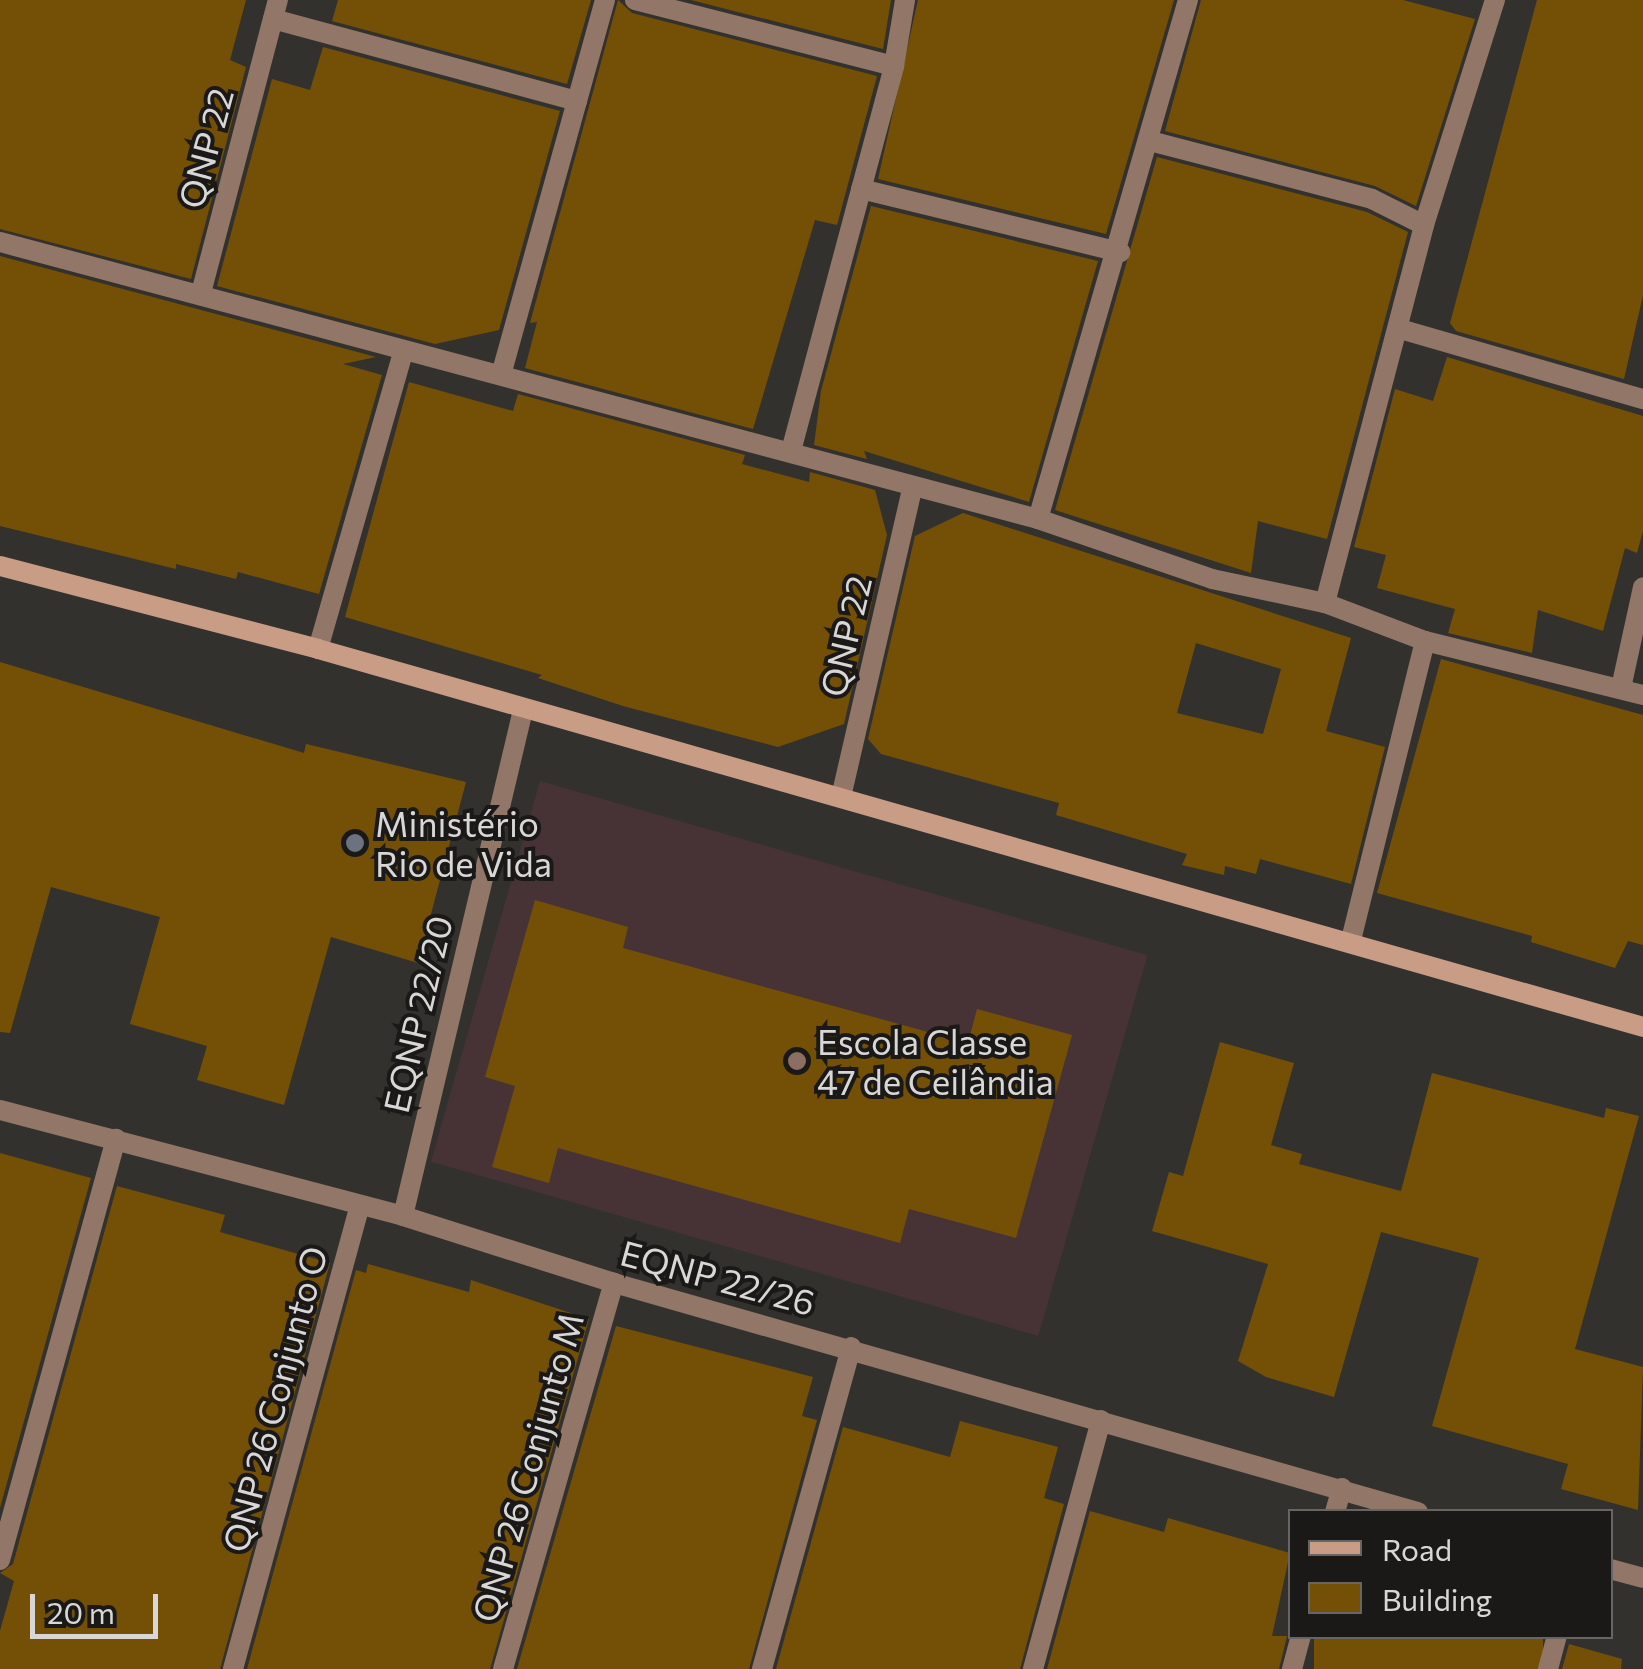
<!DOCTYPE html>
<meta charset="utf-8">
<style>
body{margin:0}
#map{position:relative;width:1643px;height:1669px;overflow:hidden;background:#33312e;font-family:Commissioner,sans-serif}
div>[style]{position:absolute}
.education>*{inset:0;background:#473336;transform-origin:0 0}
.building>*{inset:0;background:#745007;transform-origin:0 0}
.street>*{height:20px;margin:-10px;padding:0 10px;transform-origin:10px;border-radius:10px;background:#927668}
.secondary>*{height:20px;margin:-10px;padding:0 10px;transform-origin:10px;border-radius:10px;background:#c99c86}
.dots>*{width:28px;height:28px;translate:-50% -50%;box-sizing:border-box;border:5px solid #1a1918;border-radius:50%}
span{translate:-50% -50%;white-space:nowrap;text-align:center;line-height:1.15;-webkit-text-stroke:8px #1a1918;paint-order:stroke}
.street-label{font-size:35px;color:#d8d7d6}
.poi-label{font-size:35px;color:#d8d7d6}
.left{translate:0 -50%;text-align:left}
.legend{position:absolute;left:1288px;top:1509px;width:325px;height:130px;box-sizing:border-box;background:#1a1918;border:2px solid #666564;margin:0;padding:12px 18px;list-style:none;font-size:30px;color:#d8d7d6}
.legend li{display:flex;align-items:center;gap:20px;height:50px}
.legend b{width:50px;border:2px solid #666564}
.scale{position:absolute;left:30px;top:1594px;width:128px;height:45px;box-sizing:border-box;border:5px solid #d8d7d6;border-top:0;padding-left:12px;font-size:30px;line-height:35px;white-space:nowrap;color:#d8d7d6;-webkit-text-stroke:8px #1a1918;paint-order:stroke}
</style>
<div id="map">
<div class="education">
<i style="left:540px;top:781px;width:632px;height:396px;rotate:16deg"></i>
</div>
<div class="building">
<i style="clip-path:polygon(0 0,246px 0,230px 60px,246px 67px,191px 279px,0 229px)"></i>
<i style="clip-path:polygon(338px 0,591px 0,567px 84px,332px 21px)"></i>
<i style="clip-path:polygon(618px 0,632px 13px,877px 76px,837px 225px,815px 220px,753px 429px,525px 368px,537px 322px,530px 323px)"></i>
<i style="clip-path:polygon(691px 0,891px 0,883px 49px)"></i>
<i style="clip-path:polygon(918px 0,1174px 0,1106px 234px,878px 179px)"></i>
<i style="clip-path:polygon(1201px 0,1403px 0,1475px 19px,1416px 206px,1375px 186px,1165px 131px)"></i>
<i style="clip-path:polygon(1537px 0,1643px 0,1643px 295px,1624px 379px,1456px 331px,1450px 323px)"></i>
<i style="clip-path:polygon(323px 47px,560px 111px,499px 330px,435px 344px,217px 286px,272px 79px,310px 90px)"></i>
<i style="clip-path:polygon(1157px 157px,1367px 212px,1408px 232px,1327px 539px,1258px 521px,1251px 573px,1055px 510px)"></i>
<i style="clip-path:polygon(871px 206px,1098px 261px,1029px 502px,864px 451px,867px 459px,814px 445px,821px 391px)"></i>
<i style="clip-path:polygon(0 256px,376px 357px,343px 364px,382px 375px,319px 594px,238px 572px,236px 579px,176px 564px,176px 569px,0 526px)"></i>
<i style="clip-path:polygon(1447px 357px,1643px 416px,1643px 531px,1637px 553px,1625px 548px,1603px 631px,1538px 610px,1532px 653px,1448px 633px,1455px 609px,1377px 588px,1386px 555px,1354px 547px,1395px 389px,1433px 401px)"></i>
<i style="clip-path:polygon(409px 382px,513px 411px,518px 394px,745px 455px,742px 464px,809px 482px,810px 472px,875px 490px,887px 535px,844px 724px,778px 747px,623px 706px,538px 678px,542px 675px,345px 617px)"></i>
<i style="clip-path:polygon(evenodd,963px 513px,1351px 638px,1326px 731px,1385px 747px,1351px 884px,1260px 859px,1256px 874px,1225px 866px,1224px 875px,1182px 865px,1187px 854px,1056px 815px,1059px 803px,881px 754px,868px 739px,915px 536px,963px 513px,1196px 643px,1281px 669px,1263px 734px,1177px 713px,1196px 643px)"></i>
<i style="clip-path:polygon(1441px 659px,1643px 715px,1643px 945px,1628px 941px,1615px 968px,1531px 942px,1532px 936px,1377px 893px)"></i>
<i style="clip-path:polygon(0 662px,304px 753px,306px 744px,466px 782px,418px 963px,331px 937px,284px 1105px,197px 1080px,207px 1046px,130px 1024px,160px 917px,51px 887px,10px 1033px,0 1032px)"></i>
<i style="clip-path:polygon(535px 900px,628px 927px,623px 948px,968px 1043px,977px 1009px,1072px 1035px,1016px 1238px,909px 1209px,900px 1243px,558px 1148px,549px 1183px,492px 1167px,515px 1086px,485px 1077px)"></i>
<i style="clip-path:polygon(1220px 1042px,1294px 1063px,1271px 1145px,1302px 1154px,1299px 1164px,1401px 1191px,1432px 1073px,1604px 1118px,1606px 1108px,1639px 1116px,1575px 1349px,1643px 1367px,1638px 1510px,1561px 1489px,1568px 1464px,1432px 1426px,1479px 1258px,1381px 1232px,1334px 1397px,1266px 1377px,1238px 1361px,1268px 1264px,1152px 1231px,1169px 1172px,1183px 1176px)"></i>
<i style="clip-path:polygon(0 1153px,91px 1178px,0 1508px)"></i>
<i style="clip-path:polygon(117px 1186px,225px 1215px,220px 1232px,330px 1263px,220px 1669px,0 1669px,0 1631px,14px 1581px,0 1573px,13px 1564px)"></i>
<i style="clip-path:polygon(368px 1264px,469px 1292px,471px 1280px,589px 1319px,490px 1669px,247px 1669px,356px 1270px,366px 1273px)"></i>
<i style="clip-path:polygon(616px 1326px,813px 1377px,802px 1416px,817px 1420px,749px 1669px,517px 1669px)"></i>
<i style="clip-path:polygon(960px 1421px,1058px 1447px,1044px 1498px,1064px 1504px,1020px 1669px,776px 1669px,843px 1427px,950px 1457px)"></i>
<i style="clip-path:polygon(1090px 1511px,1164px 1532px,1168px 1518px,1290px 1553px,1272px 1636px,1287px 1636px,1279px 1669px,1047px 1669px)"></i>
<i style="left:1314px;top:1636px;width:229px;height:34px"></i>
<i style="clip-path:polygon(1569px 1644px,1622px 1659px,1621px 1669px,1562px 1669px)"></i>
</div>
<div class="street">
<i style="left:635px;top:0;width:267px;rotate:14.3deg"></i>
<i style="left:273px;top:19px;width:315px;rotate:15.1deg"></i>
<i style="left:1150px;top:141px;width:229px;rotate:14.6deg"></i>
<i style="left:1372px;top:199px;width:58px;rotate:26.6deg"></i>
<i style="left:861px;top:189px;width:267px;rotate:13.7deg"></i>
<i style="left:0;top:242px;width:1074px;rotate:14.94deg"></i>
<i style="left:1038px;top:519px;width:184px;rotate:19deg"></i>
<i style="left:1212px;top:579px;width:116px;rotate:12deg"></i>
<i style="left:1325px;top:603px;width:107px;rotate:20.8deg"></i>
<i style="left:1425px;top:641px;width:225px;rotate:13.9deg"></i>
<i style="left:201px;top:293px;width:303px;rotate:-75.3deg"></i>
<i style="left:1400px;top:329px;width:253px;rotate:16.1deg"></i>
<i style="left:501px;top:375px;width:389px;rotate:-74.5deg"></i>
<i style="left:791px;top:451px;width:399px;rotate:-75deg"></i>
<i style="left:894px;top:66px;width:67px;rotate:-80.5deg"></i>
<i style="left:1038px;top:519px;width:540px;rotate:-73.88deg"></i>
<i style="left:1325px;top:603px;width:391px;rotate:-75.3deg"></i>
<i style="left:1424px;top:225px;width:236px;rotate:-72.5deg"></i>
<i style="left:318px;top:649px;width:308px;rotate:-74deg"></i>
<i style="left:1621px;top:688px;width:103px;rotate:-77.7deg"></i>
<i style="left:841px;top:797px;width:316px;rotate:-77deg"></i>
<i style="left:1351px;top:940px;width:308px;rotate:-76.1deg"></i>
<i style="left:0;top:1110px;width:417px;rotate:14.7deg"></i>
<i style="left:403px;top:1216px;width:221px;rotate:17.6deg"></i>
<i style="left:614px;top:1283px;width:836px;rotate:15.9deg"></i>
<i style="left:403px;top:1216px;width:520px;rotate:-76.66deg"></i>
<i style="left:1335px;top:1512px;width:25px;rotate:-74deg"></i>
<i style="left:0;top:1560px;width:437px;rotate:-74.6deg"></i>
<i style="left:1610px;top:1569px;width:34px;rotate:15deg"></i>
<i style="left:233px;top:1669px;width:481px;rotate:-74.7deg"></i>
<i style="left:503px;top:1669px;width:402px;rotate:-74deg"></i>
<i style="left:762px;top:1669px;width:334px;rotate:-74.5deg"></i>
<i style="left:1033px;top:1669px;width:258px;rotate:-74.7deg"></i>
<i style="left:1292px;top:1669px;width:34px;rotate:-75deg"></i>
<i style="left:1548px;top:1669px;width:34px;rotate:-75deg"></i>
</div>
<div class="secondary">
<i style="left:0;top:566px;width:329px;rotate:14.6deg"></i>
<i style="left:318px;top:649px;width:1378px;rotate:15.92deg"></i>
</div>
<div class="dots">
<i style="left:355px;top:843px;background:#6b7280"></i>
<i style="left:797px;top:1061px;background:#8d6e63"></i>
</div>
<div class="street-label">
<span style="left:205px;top:148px;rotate:-75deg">QNP 22</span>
<span style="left:845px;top:636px;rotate:-77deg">QNP 22</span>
<span style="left:417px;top:1014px;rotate:-77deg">EQNP 22/20</span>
<span style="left:718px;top:1277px;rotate:15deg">EQNP 22/26</span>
<span style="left:274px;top:1399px;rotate:-75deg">QNP 26 Conjunto O</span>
<span style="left:527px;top:1467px;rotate:-74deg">QNP 26 Conjunto M</span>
</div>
<div class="poi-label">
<span class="left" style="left:375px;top:843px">Ministério<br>Rio de Vida</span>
<span class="left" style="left:817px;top:1061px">Escola Classe<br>47 de Ceilândia</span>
</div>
<ul class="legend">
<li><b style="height:12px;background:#c99c86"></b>Road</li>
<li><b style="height:28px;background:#745007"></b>Building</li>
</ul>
<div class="scale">20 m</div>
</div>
